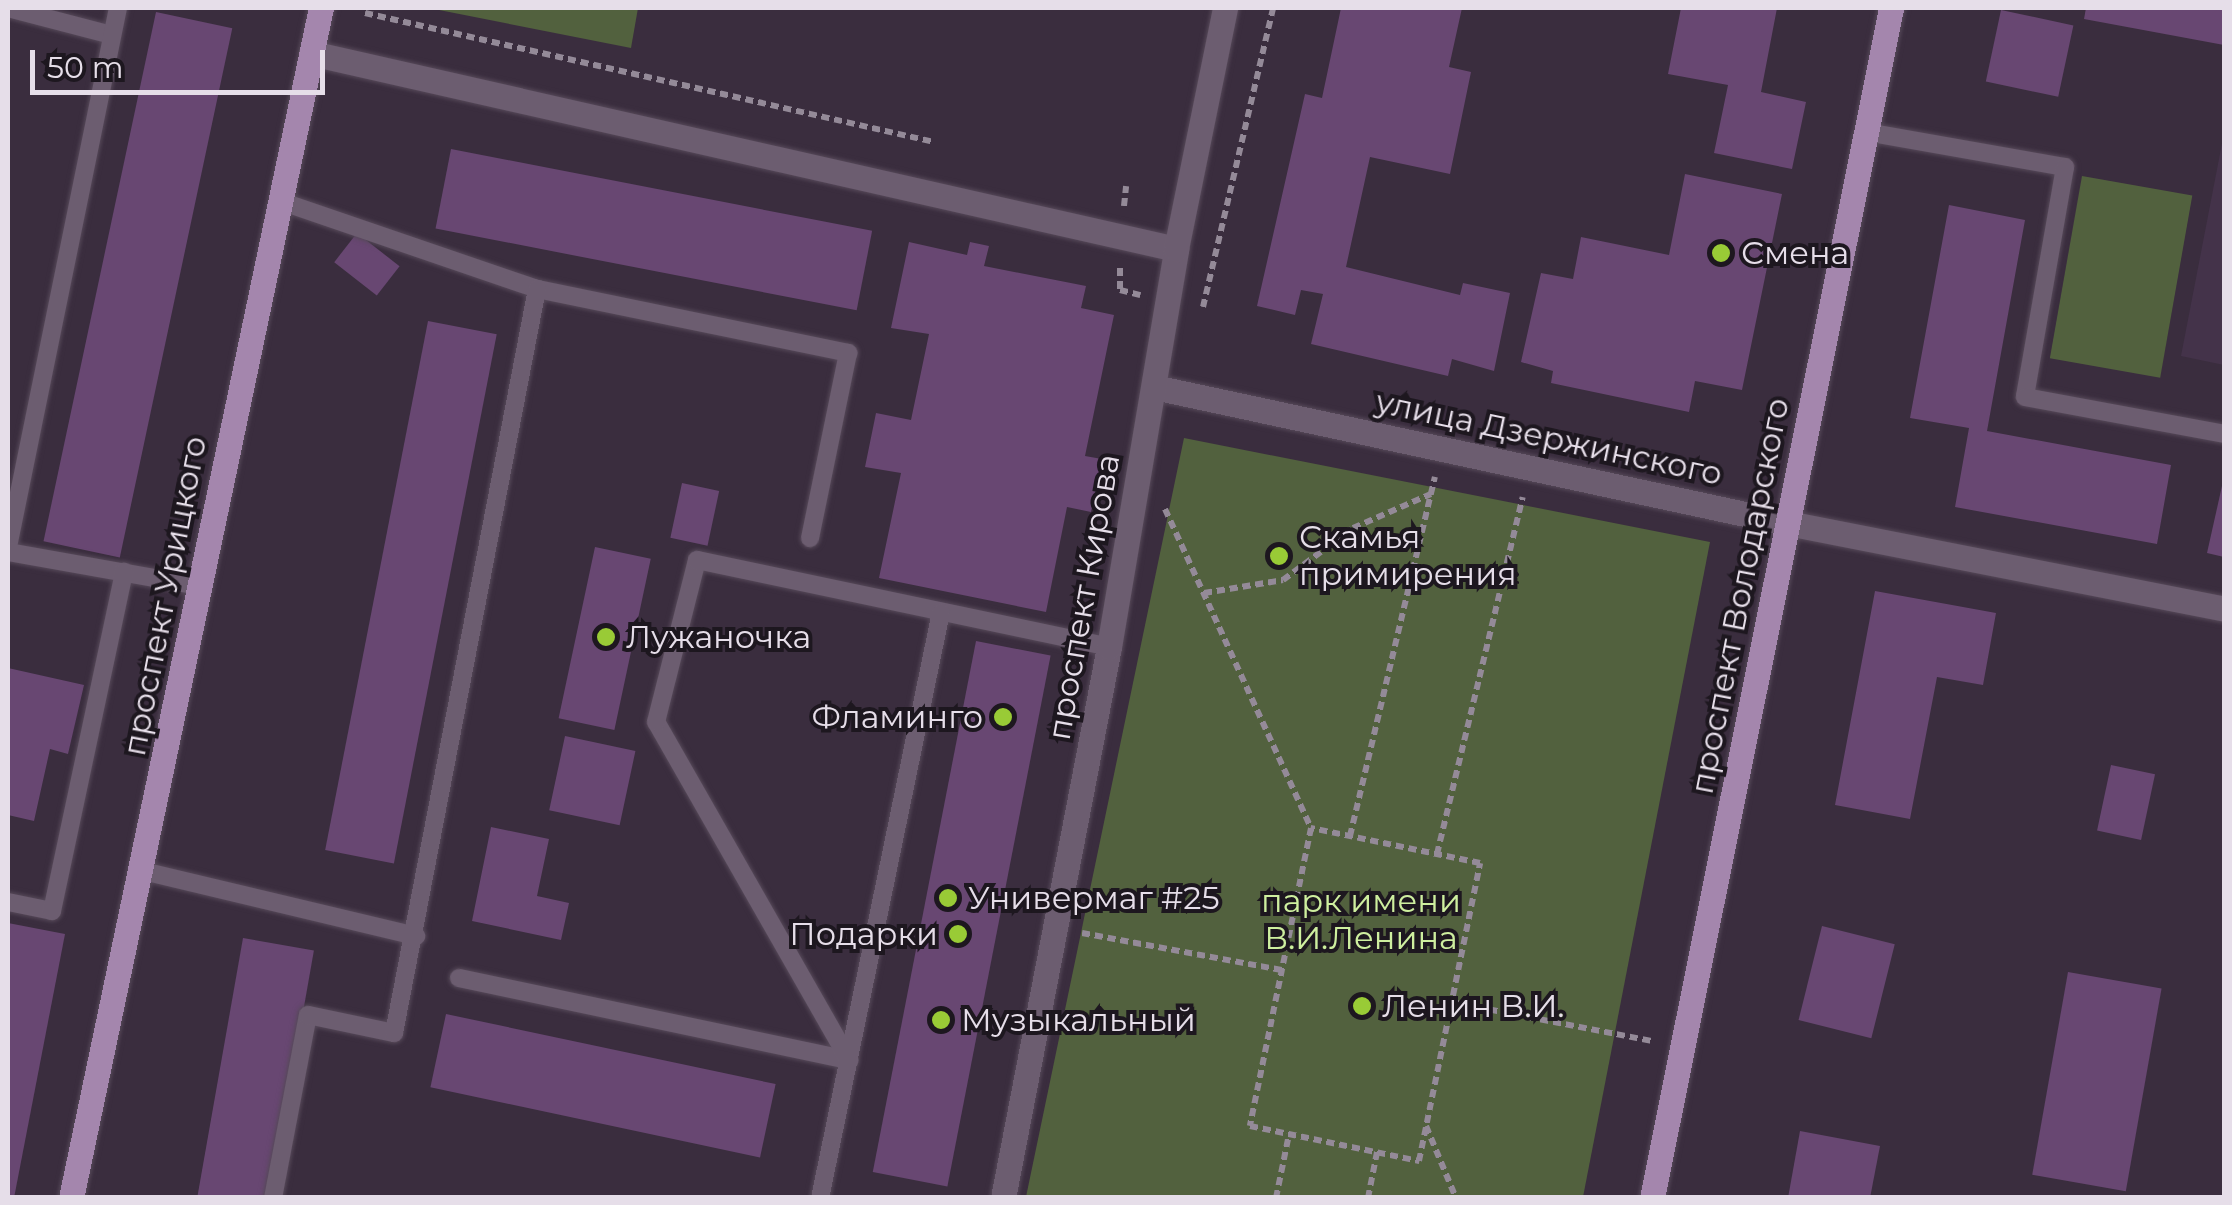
<!DOCTYPE html>
<meta charset="utf-8">
<style>
body{margin:0}
#map{position:relative;width:2232px;height:1205px;overflow:hidden;background:#3a2d3e;font-family:Montserrat,sans-serif}
div>[style]{position:absolute}
.built>*{inset:0;background:#44334a}
.green>*{inset:0;background:#52613e;transform-origin:0 0}
.building>*{inset:0;background:#684772;transform-origin:0 0}
.path>*{height:6px;margin-top:-3px;transform-origin:0;background:repeating-linear-gradient(90deg,#948a98 0 8px,transparent 0 13px)}
.roads{filter:drop-shadow(0 0 2px #564959) drop-shadow(0 0 2px #564959)}
.lane>*{height:18px;margin:-9px;padding:0 9px;transform-origin:9px;border-radius:9px;background:#6c5d70}
.street>*{height:25px;margin:-12.5px;padding:0 12.5px;transform-origin:12.5px;border-radius:12.5px;background:#6c5d70}
.primary>*{height:25px;margin:-12.5px;padding:0 12.5px;transform-origin:12.5px;border-radius:12.5px;background:#a486ad}
.dots>*{width:28px;height:28px;translate:-50% -50%;box-sizing:border-box;border:5px solid #1d171f;border-radius:50%}
span{translate:-50% -50%;white-space:nowrap;text-align:center;line-height:1.15;-webkit-text-stroke:8px #1d171f;paint-order:stroke}
.poi-label{font-size:32px;color:#e6dee9}
.left{translate:0 -50%;text-align:left}
.right{translate:-100% -50%;text-align:right}
.street-label{font-size:32px;color:#e6dee9}
.park-label{font-size:32px;color:#ceef9f}
.frame{position:absolute;inset:0;border:10px solid #e6dee9;pointer-events:none}
.scale{position:absolute;left:30px;top:50px;width:295px;height:45px;box-sizing:border-box;border:5px solid #e6dee9;border-top:0;padding-left:12px;font-size:30px;line-height:35px;white-space:nowrap;color:#e6dee9;-webkit-text-stroke:8px #1d171f;paint-order:stroke}
</style>
<div id="map">
<div class="built">
<i style="clip-path:polygon(2224px 133px,2224px 365px,2181px 356px)"></i>
</div>
<div class="green">
<i style="clip-path:polygon(429px 8px,638px 8px,631px 48px)"></i>
<i style="left:2082px;top:176px;width:112px;height:185px;rotate:10deg"></i>
<i style="clip-path:polygon(1184px 438px,1710px 542px,1583px 1197px,1026px 1197px)"></i>
</div>
<div class="building">
<i style="clip-path:polygon(1341px 8px,1462px 8px,1449px 67px,1471px 72px,1450px 174px,1370px 157px,1346px 267px,1460px 295px,1463px 283px,1510px 293px,1494px 371px,1452px 359px,1448px 376px,1311px 344px,1323px 294px,1301px 290px,1295px 315px,1257px 306px,1305px 94px,1322px 98px)"></i>
<i style="clip-path:polygon(1681px 8px,1777px 8px,1761px 92px,1806px 102px,1792px 169px,1714px 153px,1728px 85px,1668px 74px)"></i>
<i style="clip-path:polygon(2086px 8px,2224px 8px,2224px 45px,2084px 19px)"></i>
<i style="left:2001px;top:10px;width:74px;height:73px;rotate:12deg"></i>
<i style="left:156px;top:12px;width:78px;height:541px;rotate:12deg"></i>
<i style="left:451px;top:149px;width:429px;height:81px;rotate:11deg"></i>
<i style="clip-path:polygon(1685px 174px,1782px 194px,1742px 390px,1695px 381px,1689px 412px,1551px 383px,1553px 371px,1521px 362px,1541px 273px,1573px 279px,1581px 237px,1669px 255px)"></i>
<i style="clip-path:polygon(1949px 205px,2025px 220px,1987px 431px,2171px 465px,2157px 544px,1955px 507px,1969px 428px,1910px 418px)"></i>
<i style="left:357px;top:233px;width:54px;height:37px;rotate:38deg"></i>
<i style="clip-path:polygon(909px 242px,967px 255px,970px 242px,989px 246px,984px 266px,1086px 286px,1081px 308px,1114px 315px,1085px 456px,1102px 459px,1091px 512px,1067px 507px,1046px 612px,879px 578px,901px 473px,865px 467px,876px 413px,911px 420px,929px 334px,891px 328px)"></i>
<i style="left:428px;top:321px;width:70px;height:539px;rotate:11deg"></i>
<i style="clip-path:polygon(2224px 477px,2224px 557px,2207px 553px)"></i>
<i style="left:682px;top:483px;width:38px;height:56px;rotate:12deg"></i>
<i style="left:595px;top:547px;width:57px;height:175px;rotate:12deg"></i>
<i style="clip-path:polygon(1875px 591px,1996px 613px,1983px 685px,1937px 677px,1910px 819px,1835px 805px)"></i>
<i style="left:976px;top:641px;width:76px;height:541px;rotate:11deg"></i>
<i style="clip-path:polygon(8px 668px,84px 685px,68px 754px,50px 749px,34px 821px,8px 815px)"></i>
<i style="left:565px;top:736px;width:72px;height:76px;rotate:12deg"></i>
<i style="left:2111px;top:765px;width:45px;height:67px;rotate:12deg"></i>
<i style="clip-path:polygon(491px 827px,549px 839px,537px 896px,569px 903px,561px 940px,472px 921px)"></i>
<i style="clip-path:polygon(8px 923px,65px 934px,14px 1198px,8px 1198px)"></i>
<i style="left:1822px;top:926px;width:75px;height:97px;rotate:14deg"></i>
<i style="left:243px;top:938px;width:72px;height:264px;rotate:10deg"></i>
<i style="left:2068px;top:972px;width:95px;height:206px;rotate:10deg"></i>
<i style="left:446px;top:1014px;width:337px;height:75px;rotate:12deg"></i>
<i style="clip-path:polygon(1800px 1131px,1880px 1146px,1870px 1198px,1788px 1198px)"></i>
</div>
<div class="path">
<i style="left:365px;top:13px;width:583px;rotate:12.77deg"></i>
<i style="left:1124px;top:206px;width:20px;rotate:-84deg"></i>
<i style="left:1120px;top:268px;width:22px;rotate:90deg"></i>
<i style="left:1120px;top:290px;width:21px;rotate:14deg"></i>
<i style="left:1203px;top:307px;width:307px;rotate:-76.8deg"></i>
<i style="left:1165px;top:509px;width:351px;rotate:65.4deg"></i>
<i style="left:1311px;top:828px;width:304px;rotate:101.6deg"></i>
<i style="left:1250px;top:1126px;width:173px;rotate:11.7deg"></i>
<i style="left:1419px;top:1161px;width:304px;rotate:-78.4deg"></i>
<i style="left:1480px;top:863px;width:173px;rotate:-168.3deg"></i>
<i style="left:1204px;top:593px;width:80px;rotate:-9.3deg"></i>
<i style="left:1283px;top:580px;width:87px;rotate:-36.6deg"></i>
<i style="left:1353px;top:528px;width:85px;rotate:-23.6deg"></i>
<i style="left:1350px;top:836px;width:369px;rotate:-76.7deg"></i>
<i style="left:1437px;top:854px;width:367px;rotate:-76.5deg"></i>
<i style="left:1082px;top:933px;width:203px;rotate:10.5deg"></i>
<i style="left:1451px;top:1002px;width:204px;rotate:11deg"></i>
<i style="left:1426px;top:1126px;width:78px;rotate:67.4deg"></i>
<i style="left:1276px;top:1198px;width:65px;rotate:-78.5deg"></i>
<i style="left:1368px;top:1198px;width:47px;rotate:-78.9deg"></i>
</div>
<div class="roads">
<div class="lane">
<i style="left:8px;top:8px;width:107px;rotate:14.6deg"></i>
<i style="left:1866px;top:132px;width:202px;rotate:10deg"></i>
<i style="left:2065px;top:167px;width:233px;rotate:99.9deg"></i>
<i style="left:2025px;top:397px;width:202px;rotate:10.5deg"></i>
<i style="left:280px;top:201px;width:272px;rotate:18.9deg"></i>
<i style="left:537px;top:289px;width:318px;rotate:11.6deg"></i>
<i style="left:848px;top:353px;width:189px;rotate:101.6deg"></i>
<i style="left:8px;top:547px;width:550px;rotate:-78.47deg"></i>
<i style="left:8px;top:552px;width:193px;rotate:10.1deg"></i>
<i style="left:143px;top:871px;width:281px;rotate:13.4deg"></i>
<i style="left:8px;top:902px;width:45px;rotate:11.6deg"></i>
<i style="left:52px;top:911px;width:347px;rotate:-78deg"></i>
<i style="left:459px;top:978px;width:399px;rotate:11.9deg"></i>
<i style="left:849px;top:1060px;width:389px;rotate:-119.7deg"></i>
<i style="left:656px;top:722px;width:167px;rotate:-75.8deg"></i>
<i style="left:697px;top:560px;width:421px;rotate:11.9deg"></i>
<i style="left:273px;top:1198px;width:186px;rotate:-79.2deg"></i>
<i style="left:308px;top:1015px;width:88px;rotate:11.8deg"></i>
<i style="left:394px;top:1033px;width:758px;rotate:-79.12deg"></i>
<i style="left:820px;top:1198px;width:598px;rotate:-78.33deg"></i>
</div>
<div class="street">
<i style="left:311px;top:53px;width:887px;rotate:12.77deg"></i>
<i style="left:1154px;top:387px;width:647px;rotate:12.13deg"></i>
<i style="left:1787px;top:523px;width:445px;rotate:11.1deg"></i>
<i style="left:1003px;top:1198px;width:561px;rotate:-79.11deg"></i>
<i style="left:1109px;top:647px;width:404px;rotate:-80.4deg"></i>
<i style="left:1176px;top:249px;width:246px;rotate:-78.5deg"></i>
</div>
<div class="primary">
<i style="left:71px;top:1198px;width:1216px;rotate:-78.14deg"></i>
<i style="left:1652px;top:1198px;width:1214px;rotate:-78.64deg"></i>
</div>
</div>
<div class="dots">
<i style="left:1721px;top:253px;background:#99cb36"></i>
<i style="left:1279px;top:556px;background:#99cb36"></i>
<i style="left:606px;top:637px;background:#99cb36"></i>
<i style="left:1003px;top:717px;background:#99cb36"></i>
<i style="left:948px;top:898px;background:#99cb36"></i>
<i style="left:958px;top:934px;background:#99cb36"></i>
<i style="left:1362px;top:1006px;background:#99cb36"></i>
<i style="left:941px;top:1020px;background:#99cb36"></i>
</div>
<div class="poi-label">
<span class="left" style="left:1741px;top:253px">Смена</span>
<span class="left" style="left:1299px;top:556px">Скамья<br>примирения</span>
<span class="left" style="left:626px;top:637px">Лужаночка</span>
<span class="right" style="left:983px;top:717px">Фламинго</span>
<span class="left" style="left:968px;top:898px">Универмаг #25</span>
<span class="right" style="left:938px;top:934px">Подарки</span>
<span class="left" style="left:1382px;top:1006px">Ленин В.И.</span>
<span class="left" style="left:961px;top:1020px">Музыкальный</span>
</div>
<div class="street-label">
<span style="left:1549px;top:438px;rotate:12deg">улица Дзержинского</span>
<span style="left:165px;top:596px;rotate:-79deg">проспект Урицкого</span>
<span style="left:1740px;top:596px;rotate:-79deg">проспект Володарского</span>
<span style="left:1084px;top:597px;rotate:-80deg">проспект Кирова</span>
</div>
<div class="park-label">
<span style="left:1361px;top:920px">парк имени<br>В.И.Ленина</span>
</div>
<div class="frame"></div>
<div class="scale">50 m</div>
</div>
